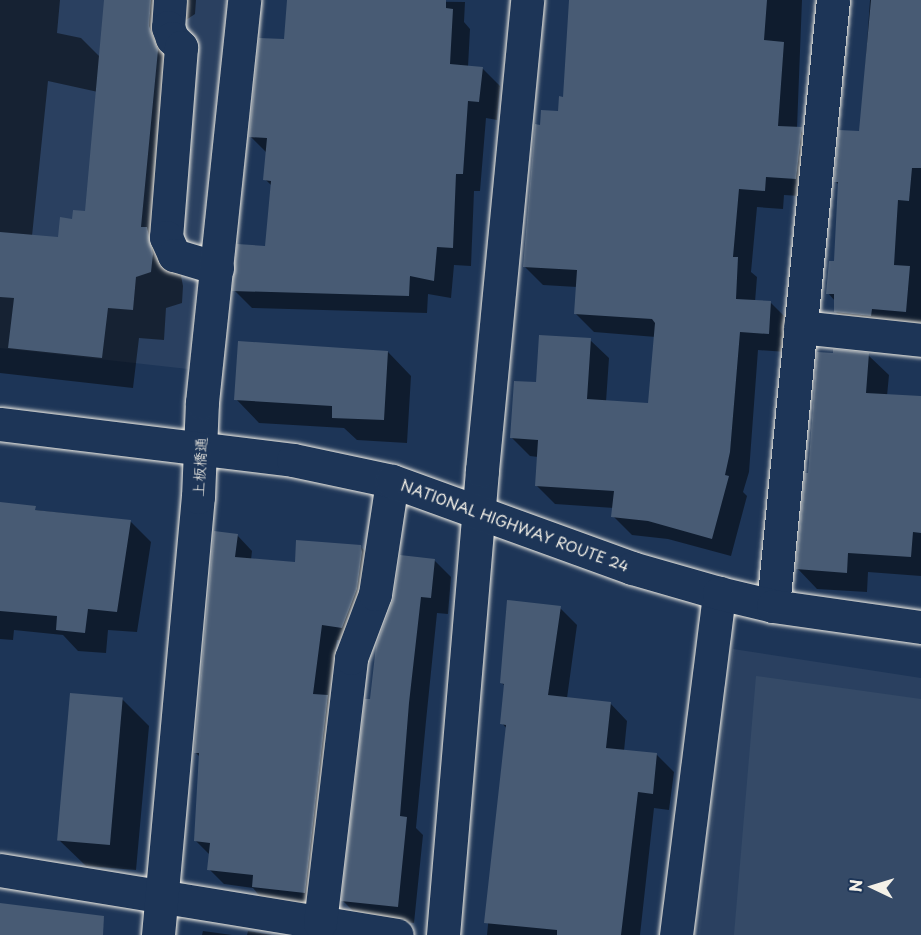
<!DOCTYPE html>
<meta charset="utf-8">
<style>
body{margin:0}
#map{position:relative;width:921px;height:935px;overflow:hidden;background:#1d3557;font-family:"Playpen Sans","Klee One",sans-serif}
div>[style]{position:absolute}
.built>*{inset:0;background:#2a4060}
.green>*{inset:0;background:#354a67}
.shadow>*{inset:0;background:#0007}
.building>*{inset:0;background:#485b74;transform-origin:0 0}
.roads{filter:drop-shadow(0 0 2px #f4f1e8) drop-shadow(0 0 2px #f4f1e8)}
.minor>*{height:33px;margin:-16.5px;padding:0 16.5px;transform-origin:16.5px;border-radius:16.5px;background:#1d3557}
.highway>*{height:33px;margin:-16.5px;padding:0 16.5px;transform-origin:16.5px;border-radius:16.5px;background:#1d3557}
span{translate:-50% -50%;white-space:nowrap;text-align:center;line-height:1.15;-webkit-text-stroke:5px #1d3557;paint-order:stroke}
.street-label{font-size:15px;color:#f4f1e8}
.north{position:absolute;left:843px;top:857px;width:60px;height:60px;-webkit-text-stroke:4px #1d3557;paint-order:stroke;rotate:274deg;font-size:16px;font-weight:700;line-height:24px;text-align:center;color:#f4f1e8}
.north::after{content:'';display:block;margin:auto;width:21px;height:27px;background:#f4f1e8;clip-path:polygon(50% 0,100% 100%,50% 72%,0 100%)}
</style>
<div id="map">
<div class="built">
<i style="clip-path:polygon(0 0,227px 0,188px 369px,0 348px)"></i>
<i style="clip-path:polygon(733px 649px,921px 678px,921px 935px,698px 935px)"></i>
</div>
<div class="green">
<i style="clip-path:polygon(756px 676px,921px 699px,921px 935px,734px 935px)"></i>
</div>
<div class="shadow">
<i style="clip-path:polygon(evenodd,0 0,60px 0,57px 33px,81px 38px,101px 58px,106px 0,196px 0,195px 14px,186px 20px,182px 30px,178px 260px,183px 286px,182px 303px,166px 308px,164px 340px,139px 338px,133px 388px,0 373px,0 0,48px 81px,98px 92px,87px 212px,74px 220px,59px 239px,32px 236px,48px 81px)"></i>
<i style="clip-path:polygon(288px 0,465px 2px,464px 22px,470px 29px,468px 67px,482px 68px,500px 86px,497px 120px,486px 118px,480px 191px,474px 191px,471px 266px,454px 265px,451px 298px,428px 294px,427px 313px,252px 308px,234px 290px,266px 248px,272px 186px,265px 179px,267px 153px,250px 136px,285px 41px)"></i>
<i style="clip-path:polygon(570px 0,802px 0,797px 128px,820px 147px,815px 197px,784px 195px,783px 209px,757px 207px,751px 272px,757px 277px,755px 302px,771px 303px,790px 322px,787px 352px,758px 350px,749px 472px,743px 492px,747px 496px,731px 556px,668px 539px,632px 535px,613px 516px,614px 508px,555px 504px,536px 485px,538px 457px,530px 456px,512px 438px,538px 384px,590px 340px,609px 358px,606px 402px,650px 405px,656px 337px,594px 332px,575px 313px,577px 287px,543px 285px,524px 266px,541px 126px,560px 113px,565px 98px)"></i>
<i style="clip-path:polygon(870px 0,921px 0,921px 331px,855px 331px,835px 311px,835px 301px,828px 293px,835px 263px,839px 185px,835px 181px,861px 133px)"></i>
<i style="clip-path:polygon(388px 352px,411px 376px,407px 443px,357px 440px,344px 428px,259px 423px,236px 399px)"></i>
<i style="clip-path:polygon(868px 355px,889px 375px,887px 396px,921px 398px,921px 576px,868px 572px,867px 592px,817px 589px,797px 568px,810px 475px)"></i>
<i style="clip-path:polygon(0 506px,130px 521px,151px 542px,137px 632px,108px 630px,106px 653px,78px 651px,63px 635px,14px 630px,13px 640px,0 639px)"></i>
<i style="clip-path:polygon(237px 535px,252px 551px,251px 560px,296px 564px,360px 546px,375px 561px,357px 642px,337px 640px,329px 699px,342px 712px,318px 915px,268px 907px,253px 888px,224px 884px,209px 869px,210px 855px,195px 840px,200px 757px,195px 752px)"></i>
<i style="clip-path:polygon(434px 560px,451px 577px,448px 614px,437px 613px,426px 721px,416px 828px,423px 835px,414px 923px,360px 918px,343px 901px,371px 701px)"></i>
<i style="clip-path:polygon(560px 608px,577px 625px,567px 698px,610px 703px,627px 721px,624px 751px,657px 755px,674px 772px,669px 810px,654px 808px,640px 935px,487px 935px,507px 729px,502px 723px,506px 687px,501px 682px)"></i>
<i style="clip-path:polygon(122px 699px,149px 726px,136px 870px,86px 866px,59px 840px)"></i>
<i style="clip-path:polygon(203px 931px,232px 935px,202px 935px)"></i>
<i style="clip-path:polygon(248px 931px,272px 935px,247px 935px)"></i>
</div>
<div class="building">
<i style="clip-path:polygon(104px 0,151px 0,149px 26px,158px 50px,141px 227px,147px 227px,153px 254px,151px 272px,136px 277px,133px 310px,108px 308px,102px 358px,8px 348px,14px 298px,0 297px,0 232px,58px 237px,60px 217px,72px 219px,73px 210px,85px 211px)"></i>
<i style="clip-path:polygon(287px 0,446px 0,446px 8px,453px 9px,450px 64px,483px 67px,479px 102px,468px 101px,463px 174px,456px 174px,453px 248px,437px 247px,434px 281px,410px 276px,409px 296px,232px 291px,237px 244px,265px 246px,271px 181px,263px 180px,267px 138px,249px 137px,259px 38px,284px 39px)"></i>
<i style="clip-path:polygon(569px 0,767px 0,764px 40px,784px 42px,778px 126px,802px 127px,796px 179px,766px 177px,765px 191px,739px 189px,733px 257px,738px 257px,736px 299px,771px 301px,769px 334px,740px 332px,730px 452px,725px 475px,729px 476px,712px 539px,648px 521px,611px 517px,614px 491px,535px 486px,538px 440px,510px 438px,514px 381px,536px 382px,539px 335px,591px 338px,587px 399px,648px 403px,655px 323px,652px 319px,574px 314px,577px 270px,523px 267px,535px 124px,540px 125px,541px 110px,558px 111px,559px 96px,563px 97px)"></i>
<i style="clip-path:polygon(871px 0,921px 0,921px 168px,912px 168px,909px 201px,898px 200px,894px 265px,910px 266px,906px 312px,872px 309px,871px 316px,834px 312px,834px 294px,826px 294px,829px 261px,834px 261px,838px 182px,834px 182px,839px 130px,859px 131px)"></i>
<i style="clip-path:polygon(238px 341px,388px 351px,384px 420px,332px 418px,332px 406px,234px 400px)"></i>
<i style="clip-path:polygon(833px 349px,869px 353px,866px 393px,921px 396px,921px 533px,913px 532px,911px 557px,848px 553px,847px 573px,796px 569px,805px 473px,808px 473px,817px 352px,833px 353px)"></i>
<i style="clip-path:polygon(0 502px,36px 506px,35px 510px,131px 520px,117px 612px,88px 609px,85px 633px,56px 630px,57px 616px,0 611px)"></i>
<i style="clip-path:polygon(214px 531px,238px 534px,235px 557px,295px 562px,296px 540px,361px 545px,362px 552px,357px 589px,342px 628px,322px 625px,313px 694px,328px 695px,305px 893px,252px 887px,253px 875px,207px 870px,210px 843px,194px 841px,199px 753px,194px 753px)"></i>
<i style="clip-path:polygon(400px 555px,435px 559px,431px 598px,421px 597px,409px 703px,400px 816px,407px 817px,398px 907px,341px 901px,365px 699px,370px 699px,376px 646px,393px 600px)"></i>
<i style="clip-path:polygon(507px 600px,561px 606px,548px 695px,611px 702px,606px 748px,657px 753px,653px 794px,638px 792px,621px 935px,557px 935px,557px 930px,484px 923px,506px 725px,500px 724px,504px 684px,500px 683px)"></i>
<i style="left:70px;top:693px;width:53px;height:148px;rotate:5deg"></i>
<i style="clip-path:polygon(0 903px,104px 916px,103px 935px,0 935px)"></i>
</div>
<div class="roads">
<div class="minor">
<i style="left:170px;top:0;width:27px;rotate:94deg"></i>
<i style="left:168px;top:27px;width:12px;rotate:70deg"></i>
<i style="left:172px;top:38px;width:13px;rotate:45deg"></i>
<i style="left:181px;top:47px;width:191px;rotate:94.5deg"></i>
<i style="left:166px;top:237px;width:20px;rotate:66deg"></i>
<i style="left:174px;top:255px;width:45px;rotate:16.8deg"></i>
<i style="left:800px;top:327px;width:122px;rotate:6.1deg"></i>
<i style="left:773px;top:606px;width:609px;rotate:-84.35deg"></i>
<i style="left:0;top:870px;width:402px;rotate:9.3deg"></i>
<i style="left:320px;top:923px;width:267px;rotate:-83.3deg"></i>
<i style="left:351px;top:658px;width:68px;rotate:-69.4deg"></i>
<i style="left:375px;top:594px;width:114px;rotate:-81.4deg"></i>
<i style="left:158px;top:935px;width:440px;rotate:-84.8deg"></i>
<i style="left:198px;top:497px;width:95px;rotate:-87.6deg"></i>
<i style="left:202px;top:402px;width:404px;rotate:-84deg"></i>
<i style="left:443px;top:935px;width:467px;rotate:-85.2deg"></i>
<i style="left:482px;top:470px;width:472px;rotate:-84.5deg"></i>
<i style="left:676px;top:935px;width:345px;rotate:-82.8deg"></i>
</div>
<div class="highway">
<i style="left:0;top:424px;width:295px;rotate:7deg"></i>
<i style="left:293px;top:460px;width:101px;rotate:12deg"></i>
<i style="left:392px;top:481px;width:255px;rotate:19.9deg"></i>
<i style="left:632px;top:568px;width:91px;rotate:16deg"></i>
<i style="left:719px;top:593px;width:56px;rotate:13.5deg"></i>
<i style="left:773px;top:606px;width:149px;rotate:8.1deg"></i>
</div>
</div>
<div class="street-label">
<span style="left:199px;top:467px;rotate:-87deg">上板橋通</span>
<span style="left:515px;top:525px;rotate:20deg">NATIONAL HIGHWAY ROUTE 24</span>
</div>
<div class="north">N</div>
</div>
